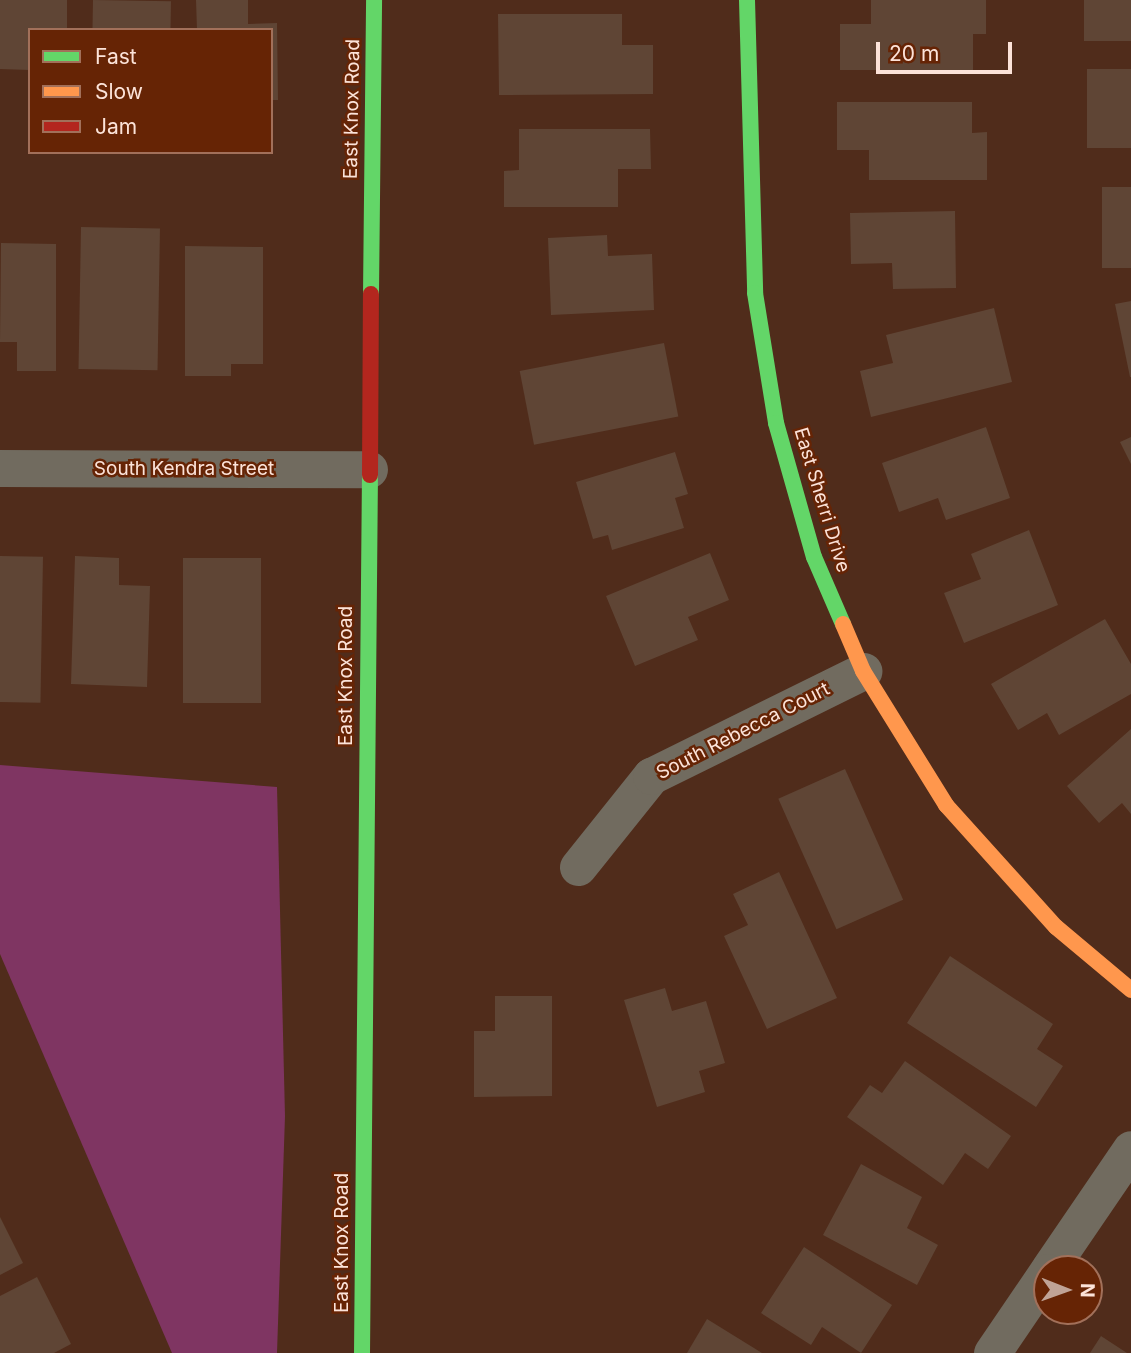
<!DOCTYPE html>
<style>
body{margin:0}
#map{position:relative;width:1131px;height:1353px;overflow:hidden;background:#502c1b;font-family:Inter,sans-serif}
div>[style]{position:absolute}
.green>*{inset:0;background:#7f3562}
.building>*{inset:0;background:#5f4535;transform-origin:0 0}
.street>*{height:37px;margin:-18.5px;padding:0 18.5px;transform-origin:18.5px;border-radius:18.5px;background:#716b5f}
.fast>*{height:16px;margin:-8px;padding:0 8px;transform-origin:8px;border-radius:8px;background:#63d668}
.slow>*{height:16px;margin:-8px;padding:0 8px;transform-origin:8px;border-radius:8px;background:#ff974d}
.jam>*{height:16px;margin:-8px;padding:0 8px;transform-origin:8px;border-radius:8px;background:#b3261e}
span{translate:-50% -50%;white-space:nowrap;text-align:center;line-height:1.15;-webkit-text-stroke:5px #662405;paint-order:stroke}
.street-label{font-size:19px;color:#fce3d9}
.legend{position:absolute;left:28px;top:28px;width:245px;height:126px;box-sizing:border-box;background:#662405;border:2px solid #a2705a;margin:0;padding:9px 12px;list-style:none;font-size:21px;color:#fce3d9}
.legend li{display:flex;align-items:center;gap:14px;height:35px}
.legend b{width:35px;border:2px solid #a2705a}
.north{position:absolute;left:1033px;top:1255px;width:70px;height:70px;box-sizing:border-box;background:#662405;border:2px solid #a2705a;border-radius:50%;rotate:91deg;font-size:19px;font-weight:700;line-height:28px;text-align:center;color:#fce3d9}
.north::after{content:'';display:block;margin:auto;width:24px;height:32px;background:#c0a396;clip-path:polygon(50% 0,100% 100%,50% 72%,0 100%)}
.scale{position:absolute;left:876px;top:42px;width:136px;height:32px;box-sizing:border-box;border:4px solid #fce3d9;border-top:0;padding-left:9px;font-size:21px;line-height:24px;white-space:nowrap;color:#fce3d9;-webkit-text-stroke:5px #662405;paint-order:stroke}
</style>
<div id="map">
<div class="green">
<i style="clip-path:polygon(0 765px,277px 787px,285px 1116px,277px 1353px,172px 1353px,0 954px)"></i>
</div>
<div class="building">
<i style="clip-path:polygon(0 0,67px 0,67px 30px,30px 30px,30px 70px,0 69px)"></i>
<i style="left:93px;top:0;width:78px;height:30px;rotate:1deg"></i>
<i style="clip-path:polygon(196px 0,248px 0,248px 24px,277px 23px,278px 100px,271px 100px,271px 30px,197px 30px)"></i>
<i style="clip-path:polygon(871px 0,986px 0,986px 34px,973px 34px,973px 70px,840px 70px,840px 24px,871px 24px)"></i>
<i style="left:1084px;top:0;width:47px;height:41px"></i>
<i style="clip-path:polygon(498px 14px,622px 14px,622px 45px,653px 45px,653px 94px,499px 95px)"></i>
<i style="left:1087px;top:69px;width:44px;height:79px"></i>
<i style="clip-path:polygon(837px 102px,972px 102px,972px 133px,987px 132px,987px 180px,869px 180px,869px 150px,837px 150px)"></i>
<i style="clip-path:polygon(519px 129px,650px 129px,651px 169px,618px 169px,618px 207px,504px 207px,504px 171px,519px 170px)"></i>
<i style="left:1102px;top:187px;width:29px;height:81px"></i>
<i style="clip-path:polygon(955px 211px,956px 288px,893px 289px,892px 263px,851px 264px,850px 213px)"></i>
<i style="left:81px;top:227px;width:79px;height:142px;rotate:1deg"></i>
<i style="clip-path:polygon(607px 235px,608px 256px,652px 254px,654px 310px,551px 315px,548px 238px)"></i>
<i style="clip-path:polygon(1px 243px,56px 244px,56px 371px,17px 371px,17px 342px,0 342px)"></i>
<i style="clip-path:polygon(185px 246px,263px 247px,263px 364px,231px 364px,231px 376px,185px 376px)"></i>
<i style="clip-path:polygon(1131px 301px,1131px 377px,1130px 377px,1115px 304px)"></i>
<i style="clip-path:polygon(994px 308px,1012px 382px,871px 417px,860px 371px,893px 363px,886px 335px)"></i>
<i style="left:664px;top:343px;width:75px;height:147px;rotate:79deg"></i>
<i style="clip-path:polygon(986px 427px,1010px 498px,946px 520px,938px 498px,899px 512px,882px 463px)"></i>
<i style="clip-path:polygon(1131px 437px,1131px 464px,1120px 442px)"></i>
<i style="clip-path:polygon(675px 452px,688px 494px,675px 498px,684px 528px,612px 550px,608px 535px,593px 539px,576px 482px)"></i>
<i style="clip-path:polygon(1029px 530px,1058px 605px,964px 643px,944px 593px,981px 579px,971px 554px)"></i>
<i style="clip-path:polygon(710px 553px,729px 600px,688px 617px,698px 640px,635px 666px,606px 596px)"></i>
<i style="left:0;top:556px;width:43px;height:146px;rotate:1deg"></i>
<i style="clip-path:polygon(75px 556px,119px 558px,119px 585px,150px 586px,147px 687px,71px 684px)"></i>
<i style="left:183px;top:558px;width:78px;height:145px"></i>
<i style="clip-path:polygon(1105px 619px,1131px 664px,1131px 694px,1059px 735px,1047px 713px,1018px 730px,991px 684px)"></i>
<i style="clip-path:polygon(1131px 729px,1131px 814px,1122px 803px,1099px 823px,1067px 786px)"></i>
<i style="left:845px;top:769px;width:143px;height:73px;rotate:66deg"></i>
<i style="clip-path:polygon(779px 872px,837px 998px,767px 1029px,724px 936px,748px 925px,733px 894px)"></i>
<i style="clip-path:polygon(950px 956px,1053px 1024px,1037px 1049px,1063px 1066px,1036px 1107px,907px 1023px)"></i>
<i style="clip-path:polygon(665px 988px,672px 1011px,706px 1001px,725px 1063px,699px 1071px,705px 1092px,657px 1107px,624px 1000px)"></i>
<i style="clip-path:polygon(495px 996px,552px 996px,552px 1096px,474px 1097px,474px 1031px,495px 1031px)"></i>
<i style="clip-path:polygon(905px 1061px,1011px 1136px,988px 1169px,965px 1153px,943px 1185px,847px 1117px,870px 1085px,882px 1093px)"></i>
<i style="clip-path:polygon(861px 1164px,922px 1197px,907px 1228px,938px 1245px,917px 1285px,823px 1235px)"></i>
<i style="clip-path:polygon(0 1217px,23px 1263px,0 1275px)"></i>
<i style="clip-path:polygon(804px 1247px,892px 1305px,861px 1353px,822px 1327px,811px 1345px,761px 1313px)"></i>
<i style="clip-path:polygon(37px 1277px,71px 1344px,54px 1353px,0 1353px,0 1296px)"></i>
<i style="clip-path:polygon(707px 1319px,762px 1353px,687px 1353px)"></i>
<i style="clip-path:polygon(1101px 1336px,1127px 1353px,1090px 1353px)"></i>
</div>
<div class="street">
<i style="left:0;top:468px;width:369px;rotate:0.2deg"></i>
<i style="left:578px;top:867px;width:117px;rotate:-51.3deg"></i>
<i style="left:651px;top:776px;width:237px;rotate:-26.3deg"></i>
<i style="left:1049px;top:1269px;width:145px;rotate:-55.7deg"></i>
<i style="left:992px;top:1353px;width:98px;rotate:-55.8deg"></i>
</div>
<div class="fast">
<i style="left:747px;top:0;width:293px;rotate:88.4deg"></i>
<i style="left:755px;top:293px;width:132px;rotate:80.8deg"></i>
<i style="left:776px;top:423px;width:139px;rotate:74.2deg"></i>
<i style="left:814px;top:557px;width:73px;rotate:66.6deg"></i>
<i style="left:371px;top:294px;width:294px;rotate:-89.4deg"></i>
<i style="left:362px;top:1353px;width:878px;rotate:-89.48deg"></i>
</div>
<div class="slow">
<i style="left:843px;top:624px;width:51px;rotate:66.9deg"></i>
<i style="left:863px;top:671px;width:158px;rotate:58.2deg"></i>
<i style="left:946px;top:805px;width:164px;rotate:48deg"></i>
<i style="left:1056px;top:927px;width:98px;rotate:40deg"></i>
</div>
<div class="jam">
<i style="left:370px;top:475px;width:181px;rotate:-89.7deg"></i>
</div>
<div class="street-label">
<span style="left:352px;top:109px;rotate:-89deg">East Knox Road</span>
<span style="left:184px;top:469px">South Kendra Street</span>
<span style="left:822px;top:500px;rotate:73deg">East Sherri Drive</span>
<span style="left:346px;top:676px;rotate:-90deg">East Knox Road</span>
<span style="left:743px;top:731px;rotate:-27deg">South Rebecca Court</span>
<span style="left:342px;top:1243px;rotate:-90deg">East Knox Road</span>
</div>
<ul class="legend">
<li><b style="height:9px;background:#63d668"></b>Fast</li>
<li><b style="height:9px;background:#ff974d"></b>Slow</li>
<li><b style="height:9px;background:#b3261e"></b>Jam</li>
</ul>
<div class="north">N</div>
<div class="scale">20 m</div>
</div>
